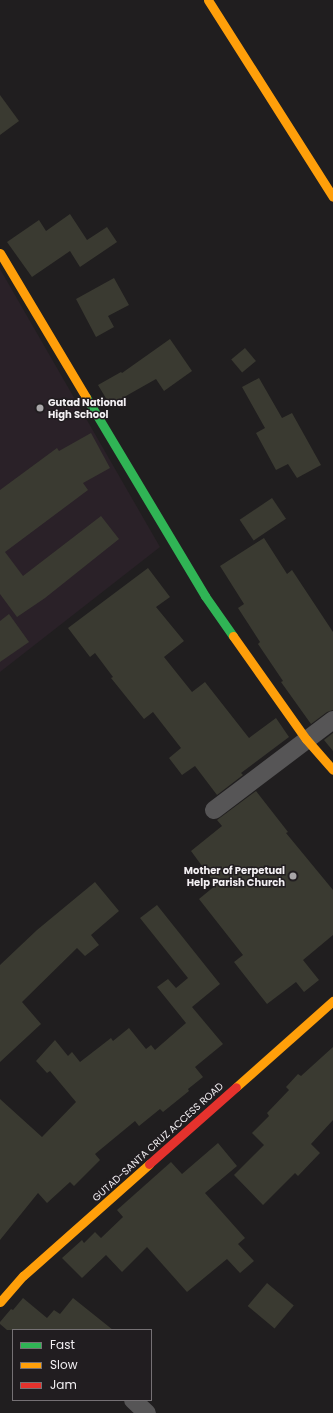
<!DOCTYPE html>
<style>
body{margin:0}
#map{position:relative;width:333px;height:1413px;overflow:hidden;background:#201e1f;font-family:Poppins,sans-serif}
div>[style]{position:absolute}
.built>*{inset:0;background:#2a2128}
.building>*{inset:0;background:#3a3a31;transform-origin:0 0}
.street>*{height:18px;margin:-9px;padding:0 9px;transform-origin:9px;border-radius:9px;background:#565556}
.fast>*{height:9px;margin:-4.5px;padding:0 4.5px;transform-origin:4.5px;border-radius:4.5px;background:#30b455}
.slow>*{height:9px;margin:-4.5px;padding:0 4.5px;transform-origin:4.5px;border-radius:4.5px;background:#ff9f0a}
.jam>*{height:9px;margin:-4.5px;padding:0 4.5px;transform-origin:4.5px;border-radius:4.5px;background:#e5322d}
.dots>*{width:11px;height:11px;translate:-50% -50%;box-sizing:border-box;border:2px solid #211d20;border-radius:50%}
span{translate:-50% -50%;white-space:nowrap;text-align:center;line-height:1.15;-webkit-text-stroke:3px #211d20;paint-order:stroke}
.poi-label{font-size:10px;color:#f2eff2;font-weight:700}
.left{translate:0 -50%;text-align:left}
.right{translate:-100% -50%;text-align:right}
.street-label{font-size:10px;color:#f2eff2}
.legend{position:absolute;left:12px;top:1329px;width:140px;height:72px;box-sizing:border-box;background:#211d20;border:1px solid #757174;margin:0;padding:5px 7px;list-style:none;font-size:12px;color:#f2eff2}
.legend li{display:flex;align-items:center;gap:8px;height:20px}
.legend b{width:20px;border:1px solid #757174}
</style>
<div id="map">
<div class="built">
<i style="clip-path:polygon(0 269px,160px 547px,0 672px)"></i>
</div>
<div class="building">
<i style="clip-path:polygon(0 95px,19px 121px,0 135px)"></i>
<i style="clip-path:polygon(70px 214px,87px 240px,107px 227px,117px 242px,80px 267px,70px 251px,32px 277px,7px 242px,39px 220px,46px 231px)"></i>
<i style="clip-path:polygon(114px 278px,129px 305px,108px 316px,114px 327px,96px 337px,76px 299px)"></i>
<i style="clip-path:polygon(170px 339px,192px 371px,164px 391px,156px 379px,110px 405px,98px 385px,121px 372px,122px 373px)"></i>
<i style="left:245px;top:348px;width:17px;height:18px;rotate:50deg"></i>
<i style="clip-path:polygon(259px 378px,282px 418px,292px 413px,321px 465px,297px 478px,288px 464px,276px 470px,256px 433px,265px 428px,242px 387px)"></i>
<i style="clip-path:polygon(91px 433px,110px 468px,83px 483px,88px 490px,5px 552px,23px 576px,101px 516px,119px 539px,45px 598px,17px 617px,0 594px,0 490px,57px 448px,59px 451px)"></i>
<i style="left:272px;top:498px;width:25px;height:39px;rotate:56deg"></i>
<i style="clip-path:polygon(264px 538px,287px 574px,292px 570px,333px 632px,333px 710px,327px 712px,311px 724px,281px 682px,283px 681px,258px 644px,260px 642px,238px 608px,244px 604px,220px 566px)"></i>
<i style="clip-path:polygon(148px 568px,170px 597px,156px 607px,184px 641px,164px 657px,192px 692px,205px 682px,249px 738px,276px 718px,289px 737px,241px 773px,243px 775px,217px 795px,195px 766px,182px 775px,169px 758px,181px 748px,153px 712px,144px 719px,111px 678px,113px 677px,95px 653px,90px 657px,68px 628px)"></i>
<i style="clip-path:polygon(9px 614px,29px 642px,0 662px,0 621px)"></i>
<i style="clip-path:polygon(333px 733px,333px 751px,324px 740px)"></i>
<i style="clip-path:polygon(256px 791px,288px 832px,286px 833px,333px 890px,333px 935px,303px 960px,319px 980px,304px 992px,296px 982px,267px 1004px,234px 962px,243px 955px,199px 899px,216px 885px,191px 851px,222px 826px,217px 820px)"></i>
<i style="clip-path:polygon(95px 882px,119px 911px,91px 935px,99px 945px,85px 956px,77px 948px,22px 1002px,41px 1024px,0 1062px,0 965px,37px 930px)"></i>
<i style="clip-path:polygon(157px 905px,220px 984px,192px 1007px,223px 1044px,195px 1067px,203px 1077px,188px 1089px,189px 1091px,163px 1112px,160px 1109px,139px 1126px,135px 1121px,95px 1154px,100px 1160px,74px 1186px,70px 1182px,47px 1203px,38px 1193px,0 1240px,0 1099px,42px 1137px,76px 1102px,50px 1071px,47px 1073px,36px 1061px,55px 1040px,68px 1056px,72px 1052px,80px 1062px,111px 1038px,113px 1041px,129px 1028px,146px 1049px,151px 1045px,155px 1050px,186px 1023px,157px 987px,168px 979px,176px 988px,188px 978px,140px 918px)"></i>
<i style="clip-path:polygon(333px 1047px,333px 1120px,311px 1144px,320px 1153px,298px 1176px,295px 1173px,263px 1205px,234px 1175px,264px 1145px,252px 1133px,269px 1116px,267px 1113px,289px 1090px,286px 1087px,298px 1074px,301px 1076px)"></i>
<i style="clip-path:polygon(218px 1143px,237px 1166px,205px 1193px,245px 1238px,238px 1244px,254px 1261px,240px 1273px,227px 1259px,187px 1292px,147px 1247px,122px 1272px,106px 1255px,82px 1278px,62px 1258px,82px 1240px,84px 1243px,95px 1232px,101px 1238px,123px 1217px,117px 1210px,171px 1162px,182px 1174px)"></i>
<i style="left:267px;top:1283px;width:35px;height:30px;rotate:40deg"></i>
<i style="clip-path:polygon(23px 1298px,47px 1318px,54px 1310px,60px 1314px,73px 1298px,113px 1330px,7px 1330px,0 1324px,0 1322px,11px 1309px,13px 1310px)"></i>
</div>
<div class="street">
<i style="left:214px;top:810px;width:149px;rotate:-37.1deg"></i>
<i style="left:133px;top:1400px;width:19px;rotate:43deg"></i>
</div>
<div class="fast">
<i style="left:86px;top:397px;width:232px;rotate:59.1deg"></i>
<i style="left:205px;top:596px;width:49px;rotate:55deg"></i>
</div>
<div class="slow">
<i style="left:208px;top:0;width:233px;rotate:57.6deg"></i>
<i style="left:0;top:253px;width:168px;rotate:59.2deg"></i>
<i style="left:233px;top:636px;width:126px;rotate:54.7deg"></i>
<i style="left:306px;top:739px;width:41px;rotate:48.9deg"></i>
<i style="left:236px;top:1087px;width:130px;rotate:-41.6deg"></i>
<i style="left:0;top:1302px;width:35px;rotate:-49deg"></i>
<i style="left:23px;top:1276px;width:169px;rotate:-41.6deg"></i>
</div>
<div class="jam">
<i style="left:149px;top:1164px;width:116px;rotate:-41.5deg"></i>
</div>
<div class="dots">
<i style="left:40px;top:408px;background:#a8a6a8"></i>
<i style="left:293px;top:876px;background:#a8a6a8"></i>
</div>
<div class="poi-label">
<span class="left" style="left:48px;top:408px">Gutad National<br>High School</span>
<span class="right" style="left:285px;top:876px">Mother of Perpetual<br>Help Parish Church</span>
</div>
<div class="street-label">
<span style="left:158px;top:1142px;rotate:-42deg">GUTAD-SANTA CRUZ ACCESS ROAD</span>
</div>
<ul class="legend">
<li><b style="height:5px;background:#30b455"></b>Fast</li>
<li><b style="height:5px;background:#ff9f0a"></b>Slow</li>
<li><b style="height:5px;background:#e5322d"></b>Jam</li>
</ul>
</div>
